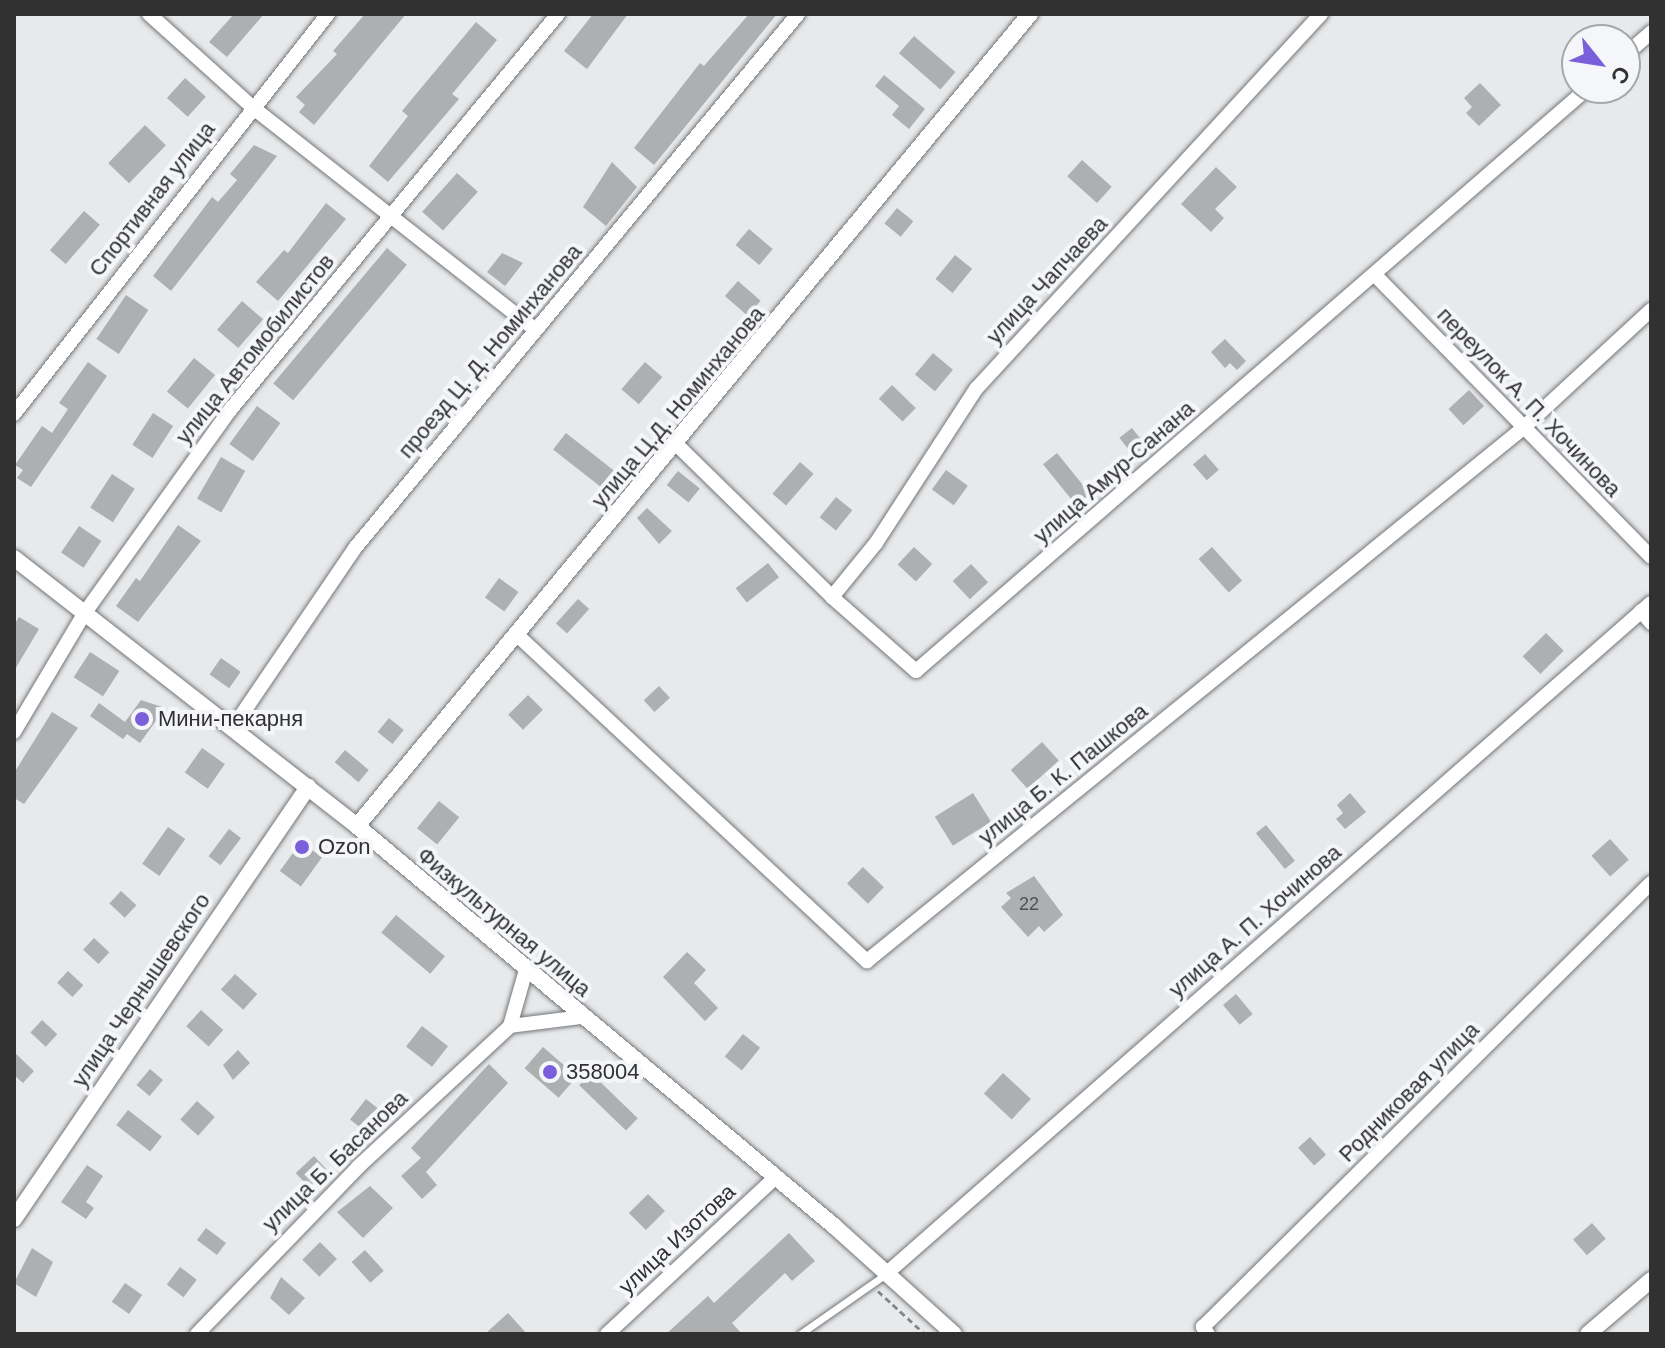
<!DOCTYPE html>
<meta charset="utf-8">
<style>
body{margin:0}
#map{position:relative;width:1665px;height:1348px;overflow:hidden;background:#e7e9eb;font-family:Arial,sans-serif}
div>[style]{position:absolute}
.building>*{inset:0;background:#adafb1;transform-origin:0 0}
.path>*{height:3px;margin-top:-1.5px;transform-origin:0;background:repeating-linear-gradient(90deg,#858688 0 6px,transparent 0 10px)}
.roads{filter:drop-shadow(0 0 2px #747678) drop-shadow(0 0 2px #747678)}
.service>*{height:7px;margin:-3.5px;padding:0 3.5px;transform-origin:3.5px;border-radius:3.5px;background:#fff}
.minor>*{height:14px;margin:-7px;padding:0 7px;transform-origin:7px;border-radius:7px;background:#fff}
.tertiary>*{height:16px;margin:-8px;padding:0 8px;transform-origin:8px;border-radius:8px;background:#fff}
.dots>*{width:22px;height:22px;translate:-50% -50%;box-sizing:border-box;border:4px solid #f4f6f9;border-radius:50%}
span{translate:-50% -50%;white-space:nowrap;text-align:center;line-height:1.15;-webkit-text-stroke:8px #f4f6f9;paint-order:stroke}
.number-label{font-size:18px;color:#505052}
.number-label span{-webkit-text-stroke-width:0}
.street-label{font-size:22px;color:#313132}
.poi-label{font-size:22px;color:#313132}
.left{translate:0 -50%;text-align:left}
.frame{position:absolute;inset:0;border:16px solid #313132;pointer-events:none}
.north{position:absolute;left:1561px;top:24px;width:80px;height:80px;box-sizing:border-box;background:#f4f6f9;border:2px solid #a6a7a9;border-radius:50%;rotate:120deg;font-size:22px;font-weight:700;line-height:32px;text-align:center;color:#313132}
.north::after{content:'';display:block;margin:auto;width:28px;height:36px;background:#7b5fda;clip-path:polygon(50% 0,100% 100%,50% 72%,0 100%)}
</style>
<div id="map">
<div class="building">
<i style="clip-path:polygon(234px 14px,264px 14px,227px 57px,209px 42px)"></i>
<i style="clip-path:polygon(365px 14px,406px 14px,314px 125px,299px 112px,305px 105px,296px 97px,337px 54px,333px 51px)"></i>
<i style="clip-path:polygon(593px 14px,628px 14px,587px 69px,564px 51px)"></i>
<i style="clip-path:polygon(749px 14px,777px 14px,654px 165px,634px 148px,700px 63px,704px 66px)"></i>
<i style="clip-path:polygon(476px 22px,497px 40px,452px 94px,459px 99px,388px 182px,369px 166px,408px 116px,402px 111px)"></i>
<i style="left:914px;top:36px;width:55px;height:23px;rotate:41deg"></i>
<i style="clip-path:polygon(884px 75px,925px 109px,909px 129px,892px 115px,899px 106px,875px 86px)"></i>
<i style="left:185px;top:78px;width:28px;height:27px;rotate:42deg"></i>
<i style="clip-path:polygon(1480px 83px,1501px 105px,1479px 126px,1466px 113px,1472px 107px,1464px 98px)"></i>
<i style="left:145px;top:125px;width:29px;height:53px;rotate:44deg"></i>
<i style="clip-path:polygon(254px 145px,277px 156px,171px 291px,153px 276px,212px 197px,218px 202px,237px 180px,230px 174px)"></i>
<i style="left:1082px;top:160px;width:40px;height:22px;rotate:42deg"></i>
<i style="clip-path:polygon(612px 162px,637px 187px,606px 226px,583px 207px)"></i>
<i style="clip-path:polygon(1216px 167px,1237px 187px,1215px 209px,1224px 218px,1211px 232px,1181px 204px)"></i>
<i style="left:457px;top:173px;width:28px;height:52px;rotate:42deg"></i>
<i style="clip-path:polygon(326px 203px,346px 219px,278px 301px,256px 282px,284px 250px,288px 253px)"></i>
<i style="left:897px;top:208px;width:21px;height:20px;rotate:39deg"></i>
<i style="left:84px;top:211px;width:21px;height:52px;rotate:41deg"></i>
<i style="left:749px;top:229px;width:31px;height:21px;rotate:40deg"></i>
<i style="left:387px;top:248px;width:26px;height:177px;rotate:40deg"></i>
<i style="clip-path:polygon(502px 253px,523px 263px,505px 286px,487px 272px)"></i>
<i style="left:955px;top:255px;width:22px;height:31px;rotate:39deg"></i>
<i style="left:738px;top:281px;width:30px;height:20px;rotate:41deg"></i>
<i style="left:126px;top:295px;width:27px;height:53px;rotate:34deg"></i>
<i style="left:242px;top:301px;width:28px;height:38px;rotate:41deg"></i>
<i style="clip-path:polygon(1225px 339px,1246px 361px,1237px 370px,1230px 363px,1225px 368px,1211px 352px)"></i>
<i style="left:933px;top:353px;width:26px;height:28px;rotate:40deg"></i>
<i style="left:194px;top:358px;width:27px;height:43px;rotate:39deg"></i>
<i style="clip-path:polygon(88px 362px,107px 376px,31px 487px,17px 478px,23px 470px,15px 465px,42px 426px,52px 433px,68px 409px,59px 403px)"></i>
<i style="left:645px;top:362px;width:23px;height:36px;rotate:41deg"></i>
<i style="left:892px;top:385px;width:33px;height:19px;rotate:44deg"></i>
<i style="left:1469px;top:390px;width:22px;height:28px;rotate:47deg"></i>
<i style="left:257px;top:406px;width:29px;height:47px;rotate:36deg"></i>
<i style="left:153px;top:413px;width:24px;height:38px;rotate:33deg"></i>
<i style="left:1132px;top:428px;width:23px;height:16px;rotate:52deg"></i>
<i style="left:566px;top:433px;width:66px;height:21px;rotate:38deg"></i>
<i style="left:1057px;top:453px;width:53px;height:18px;rotate:51deg"></i>
<i style="left:1205px;top:454px;width:21px;height:16px;rotate:49deg"></i>
<i style="left:221px;top:457px;width:28px;height:48px;rotate:30deg"></i>
<i style="left:800px;top:462px;width:18px;height:42px;rotate:41deg"></i>
<i style="left:946px;top:470px;width:27px;height:24px;rotate:36deg"></i>
<i style="left:678px;top:471px;width:28px;height:18px;rotate:39deg"></i>
<i style="left:112px;top:474px;width:27px;height:40px;rotate:33deg"></i>
<i style="left:836px;top:497px;width:21px;height:26px;rotate:39deg"></i>
<i style="clip-path:polygon(647px 508px,672px 531px,659px 544px,637px 518px)"></i>
<i style="clip-path:polygon(178px 525px,201px 541px,138px 622px,116px 606px,136px 578px,140px 581px)"></i>
<i style="left:79px;top:526px;width:27px;height:32px;rotate:34deg"></i>
<i style="left:914px;top:547px;width:25px;height:24px;rotate:43deg"></i>
<i style="left:1212px;top:547px;width:45px;height:18px;rotate:48deg"></i>
<i style="left:768px;top:563px;width:18px;height:41px;rotate:52deg"></i>
<i style="left:971px;top:564px;width:25px;height:25px;rotate:47deg"></i>
<i style="left:499px;top:578px;width:24px;height:24px;rotate:36deg"></i>
<i style="left:578px;top:599px;width:15px;height:33px;rotate:42deg"></i>
<i style="clip-path:polygon(19px 617px,39px 629px,14px 671px,14px 625px)"></i>
<i style="left:1546px;top:633px;width:25px;height:33px;rotate:45deg"></i>
<i style="left:90px;top:652px;width:35px;height:30px;rotate:33deg"></i>
<i style="left:221px;top:658px;width:24px;height:20px;rotate:35deg"></i>
<i style="left:659px;top:686px;width:16px;height:21px;rotate:47deg"></i>
<i style="left:528px;top:695px;width:21px;height:28px;rotate:45deg"></i>
<i style="clip-path:polygon(141px 700px,165px 708px,140px 743px,127px 734px,123px 739px,90px 716px,99px 703px,125px 722px)"></i>
<i style="clip-path:polygon(52px 712px,78px 728px,24px 804px,14px 798px,14px 773px)"></i>
<i style="left:389px;top:718px;width:19px;height:18px;rotate:39deg"></i>
<i style="left:1042px;top:742px;width:25px;height:42px;rotate:48deg"></i>
<i style="left:202px;top:748px;width:28px;height:30px;rotate:35deg"></i>
<i style="left:345px;top:750px;width:31px;height:16px;rotate:40deg"></i>
<i style="left:973px;top:793px;width:34px;height:45px;rotate:58deg"></i>
<i style="clip-path:polygon(1350px 793px,1366px 812px,1345px 829px,1336px 819px,1343px 813px,1337px 805px)"></i>
<i style="left:439px;top:801px;width:26px;height:35px;rotate:39deg"></i>
<i style="left:1266px;top:825px;width:46px;height:13px;rotate:51deg"></i>
<i style="left:168px;top:827px;width:21px;height:45px;rotate:35deg"></i>
<i style="left:229px;top:829px;width:15px;height:34px;rotate:37deg"></i>
<i style="left:1610px;top:839px;width:28px;height:25px;rotate:48deg"></i>
<i style="left:301px;top:842px;width:26px;height:36px;rotate:36deg"></i>
<i style="left:863px;top:867px;width:29px;height:23px;rotate:44deg"></i>
<i style="clip-path:polygon(1034px 876px,1063px 915px,1044px 932px,1039px 926px,1028px 937px,1001px 907px,1011px 898px,1006px 893px)"></i>
<i style="left:121px;top:891px;width:21px;height:17px;rotate:43deg"></i>
<i style="left:396px;top:915px;width:64px;height:23px;rotate:40deg"></i>
<i style="left:94px;top:938px;width:21px;height:16px;rotate:43deg"></i>
<i style="clip-path:polygon(687px 952px,706px 970px,694px 983px,718px 1008px,705px 1021px,663px 977px)"></i>
<i style="left:68px;top:971px;width:21px;height:16px;rotate:43deg"></i>
<i style="left:235px;top:974px;width:30px;height:21px;rotate:42deg"></i>
<i style="left:1236px;top:994px;width:26px;height:17px;rotate:50deg"></i>
<i style="left:201px;top:1010px;width:30px;height:22px;rotate:42deg"></i>
<i style="left:42px;top:1020px;width:21px;height:17px;rotate:43deg"></i>
<i style="left:422px;top:1026px;width:33px;height:26px;rotate:38deg"></i>
<i style="left:743px;top:1034px;width:22px;height:29px;rotate:39deg"></i>
<i style="left:543px;top:1047px;width:45px;height:28px;rotate:41deg"></i>
<i style="clip-path:polygon(238px 1050px,250px 1063px,233px 1080px,223px 1065px)"></i>
<i style="clip-path:polygon(14px 1052px,34px 1071px,23px 1083px,14px 1075px)"></i>
<i style="clip-path:polygon(489px 1064px,508px 1083px,426px 1172px,437px 1185px,422px 1199px,401px 1176px,421px 1158px,411px 1148px)"></i>
<i style="left:150px;top:1069px;width:17px;height:21px;rotate:40deg"></i>
<i style="left:591px;top:1073px;width:65px;height:17px;rotate:44deg"></i>
<i style="left:1003px;top:1073px;width:38px;height:28px;rotate:43deg"></i>
<i style="left:366px;top:1099px;width:23px;height:26px;rotate:38deg"></i>
<i style="left:197px;top:1101px;width:24px;height:25px;rotate:42deg"></i>
<i style="left:128px;top:1110px;width:43px;height:19px;rotate:38deg"></i>
<i style="left:1310px;top:1137px;width:24px;height:16px;rotate:48deg"></i>
<i style="left:314px;top:1156px;width:21px;height:25px;rotate:47deg"></i>
<i style="clip-path:polygon(87px 1165px,103px 1176px,86px 1202px,94px 1208px,86px 1219px,61px 1202px)"></i>
<i style="clip-path:polygon(370px 1186px,393px 1208px,363px 1238px,337px 1212px)"></i>
<i style="left:648px;top:1194px;width:24px;height:27px;rotate:45deg"></i>
<i style="left:1592px;top:1223px;width:21px;height:25px;rotate:49deg"></i>
<i style="left:206px;top:1228px;width:25px;height:15px;rotate:37deg"></i>
<i style="clip-path:polygon(789px 1233px,815px 1261px,792px 1281px,785px 1273px,732px 1323px,742px 1334px,666px 1334px,708px 1296px,714px 1303px)"></i>
<i style="left:320px;top:1242px;width:24px;height:25px;rotate:45deg"></i>
<i style="clip-path:polygon(32px 1248px,53px 1262px,36px 1297px,14px 1283px)"></i>
<i style="left:365px;top:1250px;width:28px;height:18px;rotate:48deg"></i>
<i style="left:180px;top:1267px;width:21px;height:22px;rotate:37deg"></i>
<i style="clip-path:polygon(281px 1277px,305px 1298px,289px 1315px,270px 1298px)"></i>
<i style="left:125px;top:1283px;width:21px;height:23px;rotate:35deg"></i>
<i style="clip-path:polygon(508px 1313px,527px 1334px,485px 1334px)"></i>
</div>
<div class="path">
<i style="left:878px;top:1291px;width:64px;rotate:42.5deg"></i>
</div>
<div class="roads">
<div class="service">
<i style="left:800px;top:1334px;width:105px;rotate:-34.9deg"></i>
</div>
<div class="minor">
<i style="left:149px;top:14px;width:137px;rotate:42deg"></i>
<i style="left:251px;top:106px;width:362px;rotate:38.2deg"></i>
<i style="left:1625px;top:55px;width:35px;rotate:-41deg"></i>
<i style="left:1376px;top:276px;width:393px;rotate:45.6deg"></i>
<i style="left:14px;top:414px;width:509px;rotate:-51.87deg"></i>
<i style="left:677px;top:445px;width:217px;rotate:44.4deg"></i>
<i style="left:832px;top:597px;width:112px;rotate:41.4deg"></i>
<i style="left:916px;top:671px;width:890px;rotate:-40.94deg"></i>
<i style="left:832px;top:597px;width:70px;rotate:-50.8deg"></i>
<i style="left:876px;top:543px;width:184px;rotate:-57deg"></i>
<i style="left:976px;top:389px;width:510px;rotate:-47.39deg"></i>
<i style="left:1641px;top:611px;width:16px;rotate:50deg"></i>
<i style="left:516px;top:634px;width:480px;rotate:43deg"></i>
<i style="left:867px;top:961px;width:844px;rotate:-39.08deg"></i>
<i style="left:1522px;top:429px;width:176px;rotate:-42.7deg"></i>
<i style="left:232px;top:729px;width:219px;rotate:-55.8deg"></i>
<i style="left:355px;top:548px;width:694px;rotate:-50.32deg"></i>
<i style="left:14px;top:732px;width:137px;rotate:-59.3deg"></i>
<i style="left:84px;top:614px;width:252px;rotate:-54.4deg"></i>
<i style="left:231px;top:409px;width:513px;rotate:-50.38deg"></i>
<i style="left:510px;top:1026px;width:58px;rotate:-74.1deg"></i>
<i style="left:887px;top:1273px;width:1016px;rotate:-41.25deg"></i>
<i style="left:197px;top:1334px;width:232px;rotate:-46deg"></i>
<i style="left:358px;top:1167px;width:207px;rotate:-42.8deg"></i>
<i style="left:510px;top:1026px;width:72px;rotate:-7.2deg"></i>
<i style="left:607px;top:1334px;width:231px;rotate:-42.9deg"></i>
<i style="left:1208px;top:1334px;width:9px;rotate:-126deg"></i>
<i style="left:1203px;top:1327px;width:631px;rotate:-44.74deg"></i>
</div>
<div class="tertiary">
<i style="left:14px;top:558px;width:435px;rotate:38deg"></i>
<i style="left:357px;top:826px;width:623px;rotate:39.98deg"></i>
<i style="left:834px;top:1226px;width:161px;rotate:42deg"></i>
<i style="left:357px;top:826px;width:1055px;rotate:-50.35deg"></i>
<i style="left:14px;top:1219px;width:523px;rotate:-55.76deg"></i>
<i style="left:1588px;top:1334px;width:83px;rotate:-40.6deg"></i>
</div>
</div>
<div class="dots">
<i style="left:142px;top:719px;background:#7b5fda"></i>
<i style="left:302px;top:847px;background:#7b5fda"></i>
<i style="left:550px;top:1072px;background:#7b5fda"></i>
</div>
<div class="number-label">
<span style="left:1029px;top:904px">22</span>
</div>
<div class="street-label">
<span style="left:152px;top:199px;rotate:-52deg">Спортивная улица</span>
<span style="left:1047px;top:280px;rotate:-47deg">улица Чапчаева</span>
<span style="left:255px;top:349px;rotate:-51deg">улица Автомобилистов</span>
<span style="left:490px;top:351px;rotate:-50deg">проезд Ц. Д. Номинханова</span>
<span style="left:1529px;top:402px;rotate:46deg">переулок А. П. Хочинова</span>
<span style="left:678px;top:407px;rotate:-50deg">улица Ц.Д. Номинханова</span>
<span style="left:1114px;top:472px;rotate:-41deg">улица Амур-Санана</span>
<span style="left:1063px;top:774px;rotate:-39deg">улица Б. К. Пашкова</span>
<span style="left:1255px;top:921px;rotate:-41deg">улица А. П. Хочинова</span>
<span style="left:504px;top:922px;rotate:40deg">Физкультурная улица</span>
<span style="left:141px;top:990px;rotate:-56deg">улица Чернышевского</span>
<span style="left:1409px;top:1092px;rotate:-45deg">Родниковая улица</span>
<span style="left:335px;top:1161px;rotate:-44deg">улица Б. Басанова</span>
<span style="left:677px;top:1239px;rotate:-43deg">улица Изотова</span>
</div>
<div class="poi-label">
<span class="left" style="left:158px;top:719px">Мини-пекарня</span>
<span class="left" style="left:318px;top:847px">Ozon</span>
<span class="left" style="left:566px;top:1072px">358004</span>
</div>
<div class="frame"></div>
<div class="north">С</div>
</div>
